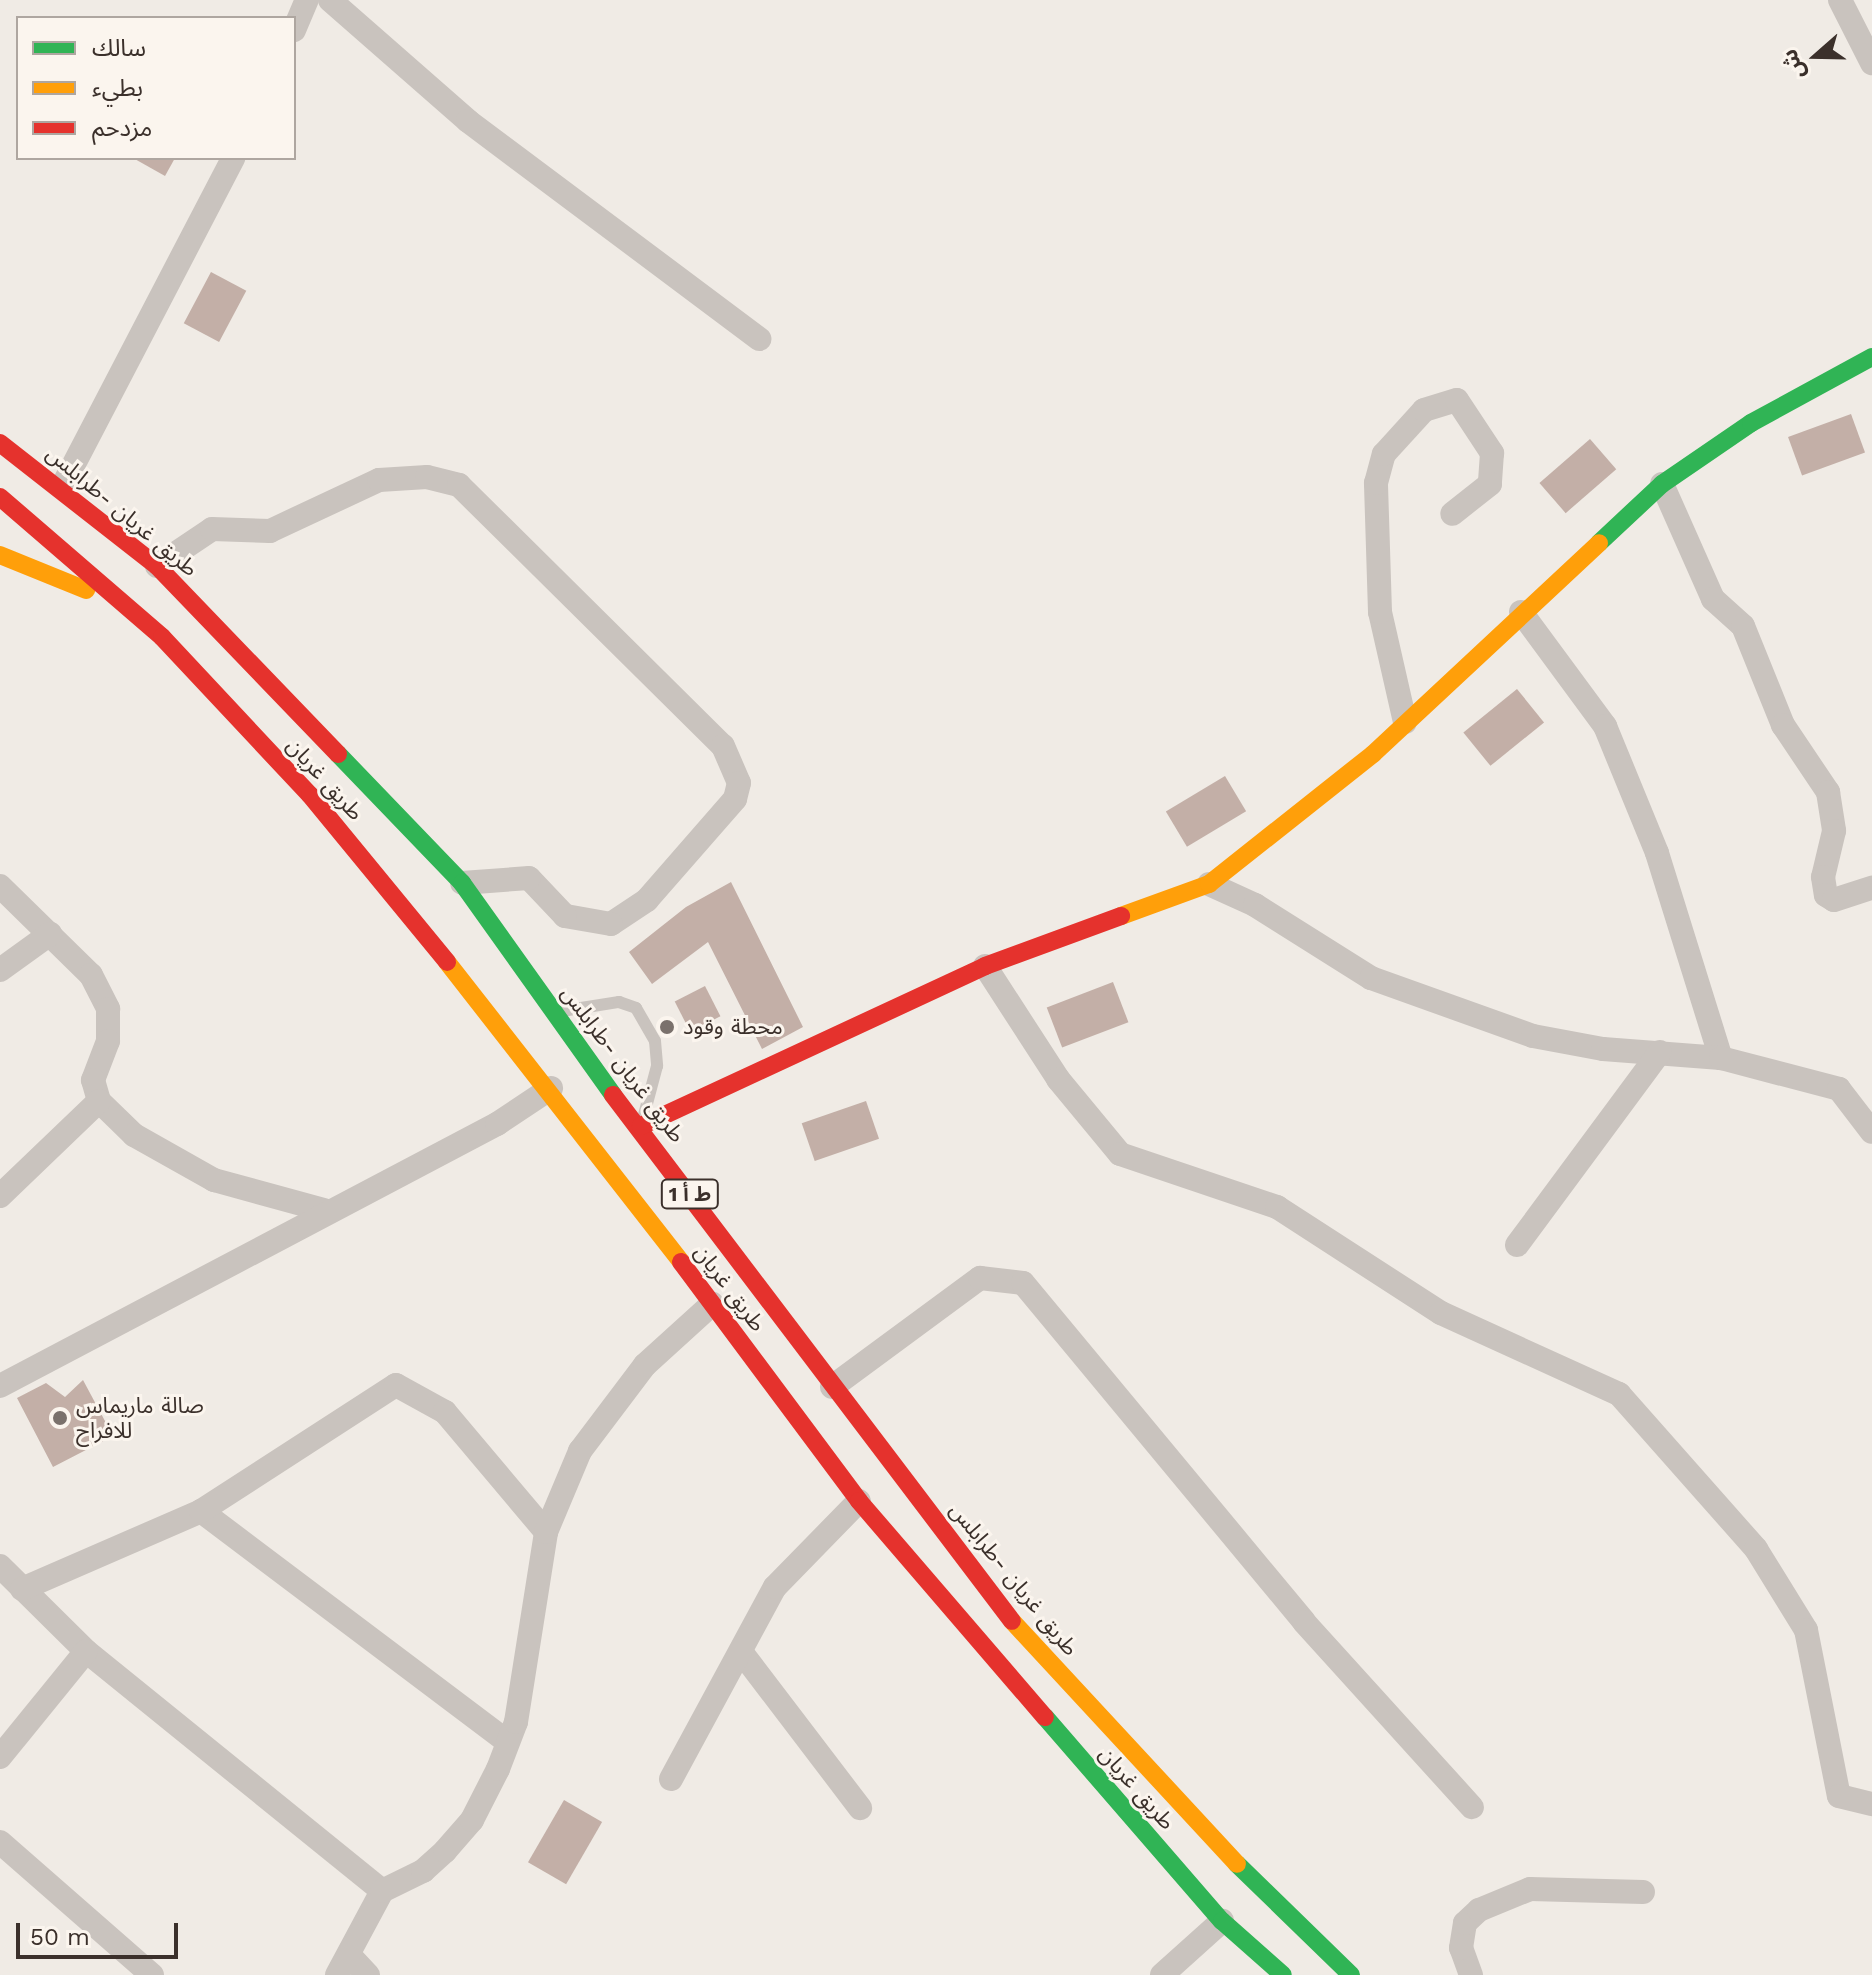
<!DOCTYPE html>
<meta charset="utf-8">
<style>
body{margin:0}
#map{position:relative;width:1872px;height:1975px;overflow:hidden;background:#f0ebe5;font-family:"Work Sans","Noto Sans Arabic",sans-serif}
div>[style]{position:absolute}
.building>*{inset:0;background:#c3afa7;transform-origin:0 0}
.lane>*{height:12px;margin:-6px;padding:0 6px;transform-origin:6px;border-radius:6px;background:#c9c3be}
.street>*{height:24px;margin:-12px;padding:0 12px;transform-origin:12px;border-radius:12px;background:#c9c3be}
.fast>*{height:18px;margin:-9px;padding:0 9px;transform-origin:9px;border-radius:9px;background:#30b455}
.slow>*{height:18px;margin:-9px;padding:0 9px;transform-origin:9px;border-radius:9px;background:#ff9f0a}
.jam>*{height:18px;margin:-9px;padding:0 9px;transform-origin:9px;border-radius:9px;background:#e5322d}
.dots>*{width:22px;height:22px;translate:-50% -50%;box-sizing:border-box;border:4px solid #fbf5ee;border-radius:50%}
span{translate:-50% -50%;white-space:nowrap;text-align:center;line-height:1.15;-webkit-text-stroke:6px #fbf5ee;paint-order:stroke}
.shield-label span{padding:2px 6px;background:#fbf5ee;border:2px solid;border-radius:6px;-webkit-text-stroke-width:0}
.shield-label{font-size:20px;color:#3b302b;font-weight:700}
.street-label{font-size:22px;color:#3b302b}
.poi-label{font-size:22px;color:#3b302b}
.left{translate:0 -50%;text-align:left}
.legend{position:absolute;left:16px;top:16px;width:280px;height:144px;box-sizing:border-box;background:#fbf5ee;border:2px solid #aea6a0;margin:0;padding:10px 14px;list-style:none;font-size:24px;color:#3b302b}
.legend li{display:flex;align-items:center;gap:16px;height:40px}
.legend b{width:40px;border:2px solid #aea6a0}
.north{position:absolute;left:1776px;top:16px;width:80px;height:80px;-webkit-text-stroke:6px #fbf5ee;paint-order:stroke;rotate:250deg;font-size:22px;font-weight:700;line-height:32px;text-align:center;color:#3b302b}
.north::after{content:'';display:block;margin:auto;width:28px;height:36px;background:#3b302b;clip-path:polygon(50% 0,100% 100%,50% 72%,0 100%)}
.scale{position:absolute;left:16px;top:1923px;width:162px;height:36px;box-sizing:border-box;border:4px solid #3b302b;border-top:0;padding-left:10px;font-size:24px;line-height:28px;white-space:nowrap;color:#3b302b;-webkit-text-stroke:6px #fbf5ee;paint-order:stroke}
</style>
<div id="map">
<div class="building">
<i style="clip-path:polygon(133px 158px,175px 158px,165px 176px)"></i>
<i style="left:211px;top:272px;width:40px;height:58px;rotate:28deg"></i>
<i style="left:1851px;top:414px;width:41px;height:67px;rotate:70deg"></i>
<i style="left:1590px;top:439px;width:40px;height:67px;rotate:49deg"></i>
<i style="left:1517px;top:689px;width:43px;height:69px;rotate:51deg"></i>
<i style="left:1225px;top:776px;width:41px;height:69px;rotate:59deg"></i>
<i style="clip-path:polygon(731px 882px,803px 1027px,762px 1049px,708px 942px,652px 984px,629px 952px,686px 907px)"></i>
<i style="left:1113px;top:982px;width:43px;height:71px;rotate:69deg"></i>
<i style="left:705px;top:986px;width:34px;height:34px;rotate:63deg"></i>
<i style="left:866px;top:1101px;width:40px;height:68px;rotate:71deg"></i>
<i style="clip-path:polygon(83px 1380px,113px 1436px,53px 1467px,17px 1398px,46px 1383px,65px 1397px)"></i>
<i style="left:564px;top:1800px;width:44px;height:72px;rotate:30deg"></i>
</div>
<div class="lane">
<i style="left:562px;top:1011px;width:58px;rotate:-9deg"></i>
<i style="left:619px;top:1002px;width:18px;rotate:19deg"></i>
<i style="left:636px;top:1008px;width:38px;rotate:60deg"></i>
<i style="left:655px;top:1041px;width:25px;rotate:85deg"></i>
<i style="left:657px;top:1066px;width:51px;rotate:104.9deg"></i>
</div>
<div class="street">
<i style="left:330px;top:0;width:184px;rotate:41.2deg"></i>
<i style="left:468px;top:121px;width:364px;rotate:36.8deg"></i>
<i style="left:1840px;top:0;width:71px;rotate:63.1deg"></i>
<i style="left:294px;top:30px;width:33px;rotate:-67deg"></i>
<i style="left:1662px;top:484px;width:126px;rotate:66.1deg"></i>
<i style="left:1713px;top:599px;width:40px;rotate:42deg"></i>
<i style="left:1743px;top:626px;width:107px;rotate:68deg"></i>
<i style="left:1783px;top:725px;width:81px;rotate:56.1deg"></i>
<i style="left:1828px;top:792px;width:39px;rotate:81deg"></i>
<i style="left:1834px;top:831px;width:47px;rotate:103.4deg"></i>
<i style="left:1823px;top:877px;width:18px;rotate:81deg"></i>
<i style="left:1826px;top:895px;width:9px;rotate:32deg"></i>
<i style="left:1834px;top:900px;width:40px;rotate:-18deg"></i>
<i style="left:62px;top:487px;width:371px;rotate:-62.5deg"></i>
<i style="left:157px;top:566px;width:66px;rotate:-33.9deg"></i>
<i style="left:212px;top:529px;width:58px;rotate:2deg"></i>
<i style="left:270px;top:531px;width:120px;rotate:-25.1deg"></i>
<i style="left:379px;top:480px;width:48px;rotate:-3.6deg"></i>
<i style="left:427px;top:477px;width:33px;rotate:14deg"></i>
<i style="left:459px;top:485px;width:371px;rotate:44.7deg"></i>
<i style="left:723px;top:746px;width:40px;rotate:66.6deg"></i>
<i style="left:739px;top:783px;width:16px;rotate:104deg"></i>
<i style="left:735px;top:799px;width:134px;rotate:131.1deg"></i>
<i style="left:647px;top:900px;width:43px;rotate:146.3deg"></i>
<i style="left:611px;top:924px;width:47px;rotate:-170.1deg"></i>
<i style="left:565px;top:916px;width:52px;rotate:-133.5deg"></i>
<i style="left:529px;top:878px;width:67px;rotate:175.7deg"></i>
<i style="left:1521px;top:612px;width:142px;rotate:53.6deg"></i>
<i style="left:1605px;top:726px;width:137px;rotate:67.7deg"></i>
<i style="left:1657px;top:853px;width:215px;rotate:72.7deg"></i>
<i style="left:1405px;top:722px;width:113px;rotate:-102.8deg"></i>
<i style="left:1380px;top:612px;width:129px;rotate:-91.8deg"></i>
<i style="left:1376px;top:483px;width:30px;rotate:-75deg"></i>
<i style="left:1384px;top:454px;width:59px;rotate:-47.7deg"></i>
<i style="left:1424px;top:410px;width:34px;rotate:-17deg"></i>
<i style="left:1457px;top:400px;width:64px;rotate:56.6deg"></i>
<i style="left:1492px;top:453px;width:31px;rotate:94deg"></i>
<i style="left:1490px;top:484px;width:48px;rotate:141.7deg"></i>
<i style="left:1209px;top:884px;width:51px;rotate:24.5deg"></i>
<i style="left:1255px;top:905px;width:137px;rotate:32.2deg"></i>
<i style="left:1371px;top:978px;width:172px;rotate:19.7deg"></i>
<i style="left:1533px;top:1036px;width:71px;rotate:10.5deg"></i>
<i style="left:1603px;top:1049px;width:118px;rotate:4.4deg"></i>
<i style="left:1721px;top:1058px;width:122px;rotate:14.7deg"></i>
<i style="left:1839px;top:1089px;width:54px;rotate:52.5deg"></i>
<i style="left:0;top:886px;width:127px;rotate:44.4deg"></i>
<i style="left:91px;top:975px;width:38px;rotate:63deg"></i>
<i style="left:108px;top:1009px;width:32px;rotate:90deg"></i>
<i style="left:108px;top:1041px;width:42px;rotate:111deg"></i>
<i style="left:93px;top:1080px;width:22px;rotate:74deg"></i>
<i style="left:99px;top:1101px;width:49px;rotate:44.2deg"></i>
<i style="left:134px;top:1135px;width:92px;rotate:29.4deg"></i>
<i style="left:214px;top:1180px;width:114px;rotate:15.3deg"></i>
<i style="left:985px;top:966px;width:135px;rotate:57.1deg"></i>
<i style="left:1058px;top:1079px;width:97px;rotate:50.4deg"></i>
<i style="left:1120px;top:1154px;width:166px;rotate:18.7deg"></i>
<i style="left:1277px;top:1207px;width:195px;rotate:32.9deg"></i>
<i style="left:1441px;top:1313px;width:196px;rotate:24.5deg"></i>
<i style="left:1619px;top:1394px;width:207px;rotate:48.5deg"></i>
<i style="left:1756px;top:1549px;width:95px;rotate:58.3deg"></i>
<i style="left:1806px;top:1630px;width:169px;rotate:78.8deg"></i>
<i style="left:1839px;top:1796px;width:34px;rotate:14deg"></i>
<i style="left:0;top:970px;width:62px;rotate:-35.8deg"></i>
<i style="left:0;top:1196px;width:137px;rotate:-43.8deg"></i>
<i style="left:1517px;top:1245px;width:240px;rotate:-53.5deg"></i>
<i style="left:0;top:1386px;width:562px;rotate:-27.8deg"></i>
<i style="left:497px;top:1124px;width:65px;rotate:-33.7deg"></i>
<i style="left:832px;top:1387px;width:184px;rotate:-36.4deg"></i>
<i style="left:980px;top:1278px;width:43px;rotate:6.6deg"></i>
<i style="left:1023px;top:1283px;width:440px;rotate:50.3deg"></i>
<i style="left:1304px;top:1622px;width:250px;rotate:47.8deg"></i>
<i style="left:201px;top:1511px;width:383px;rotate:37deg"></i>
<i style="left:0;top:1566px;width:121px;rotate:44.7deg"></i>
<i style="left:86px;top:1651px;width:381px;rotate:39deg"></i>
<i style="left:22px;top:1589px;width:195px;rotate:-23.5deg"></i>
<i style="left:201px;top:1511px;width:232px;rotate:-32.9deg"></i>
<i style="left:396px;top:1385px;width:56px;rotate:28.9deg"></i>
<i style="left:445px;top:1412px;width:157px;rotate:49.9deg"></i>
<i style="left:742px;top:1653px;width:195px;rotate:52.7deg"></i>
<i style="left:0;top:1757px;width:136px;rotate:-50.9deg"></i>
<i style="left:671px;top:1779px;width:218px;rotate:-61.6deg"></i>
<i style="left:775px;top:1587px;width:120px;rotate:-45.7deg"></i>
<i style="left:0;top:1842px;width:202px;rotate:41.2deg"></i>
<i style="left:351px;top:1957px;width:25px;rotate:47deg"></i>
<i style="left:337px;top:1975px;width:95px;rotate:-61.8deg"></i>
<i style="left:382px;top:1891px;width:46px;rotate:-26deg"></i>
<i style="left:423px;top:1871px;width:30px;rotate:-42deg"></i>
<i style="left:445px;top:1851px;width:41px;rotate:-48.9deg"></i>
<i style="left:472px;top:1820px;width:57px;rotate:-63deg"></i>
<i style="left:498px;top:1769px;width:50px;rotate:-69deg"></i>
<i style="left:516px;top:1722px;width:192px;rotate:-81deg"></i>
<i style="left:546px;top:1532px;width:88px;rotate:-67.2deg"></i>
<i style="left:580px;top:1451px;width:108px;rotate:-52.9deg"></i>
<i style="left:645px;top:1365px;width:91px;rotate:-42.3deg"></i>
<i style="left:1162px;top:1975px;width:81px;rotate:-42deg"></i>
<i style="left:1471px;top:1975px;width:29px;rotate:-110deg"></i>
<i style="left:1461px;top:1948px;width:25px;rotate:-81deg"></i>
<i style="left:1465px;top:1923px;width:19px;rotate:-43deg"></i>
<i style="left:1479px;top:1910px;width:55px;rotate:-22.4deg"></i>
<i style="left:1530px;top:1889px;width:113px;rotate:1.5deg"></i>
</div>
<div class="fast">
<i style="left:1599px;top:543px;width:86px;rotate:-43.1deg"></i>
<i style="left:1662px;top:484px;width:108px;rotate:-34.4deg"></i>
<i style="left:1751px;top:423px;width:138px;rotate:-28.6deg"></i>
<i style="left:338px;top:754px;width:179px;rotate:46.1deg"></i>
<i style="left:462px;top:883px;width:260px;rotate:54.5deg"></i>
<i style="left:1045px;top:1717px;width:270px;rotate:49.1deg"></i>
<i style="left:1222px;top:1921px;width:81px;rotate:41.5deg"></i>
<i style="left:1237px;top:1864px;width:159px;rotate:44.2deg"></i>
</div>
<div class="slow">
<i style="left:0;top:555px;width:93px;rotate:22.1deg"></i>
<i style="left:1121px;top:916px;width:94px;rotate:-20deg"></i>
<i style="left:1209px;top:884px;width:209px;rotate:-38.4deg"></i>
<i style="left:1373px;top:754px;width:309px;rotate:-43deg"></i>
<i style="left:447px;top:962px;width:380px;rotate:52deg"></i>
<i style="left:1012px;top:1621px;width:331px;rotate:47.2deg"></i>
</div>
<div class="jam">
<i style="left:0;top:443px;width:199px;rotate:38.1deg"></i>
<i style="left:157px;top:566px;width:261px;rotate:46.1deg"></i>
<i style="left:0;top:497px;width:214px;rotate:40.8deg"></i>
<i style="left:162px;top:637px;width:216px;rotate:46.9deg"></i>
<i style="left:310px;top:795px;width:216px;rotate:50.6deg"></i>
<i style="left:613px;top:1095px;width:660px;rotate:52.82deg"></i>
<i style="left:641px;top:1126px;width:379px;rotate:-24.9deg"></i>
<i style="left:985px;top:966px;width:145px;rotate:-20.2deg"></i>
<i style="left:681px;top:1262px;width:298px;rotate:53.3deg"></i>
<i style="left:859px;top:1501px;width:285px;rotate:49.3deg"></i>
</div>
<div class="dots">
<i style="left:667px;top:1027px;background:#7a716c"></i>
<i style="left:60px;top:1418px;background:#7a716c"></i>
</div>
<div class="shield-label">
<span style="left:690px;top:1194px">ط أ 1</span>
</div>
<div class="street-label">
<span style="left:122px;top:511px;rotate:40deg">طريق غريان -طرابلس</span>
<span style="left:325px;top:779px;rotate:48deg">طريق غريان</span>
<span style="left:623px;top:1064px;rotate:53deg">طريق غريان -طرابلس</span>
<span style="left:730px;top:1288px;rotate:53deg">طريق غريان</span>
<span style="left:1014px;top:1579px;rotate:51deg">طريق غريان -طرابلس</span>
<span style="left:1137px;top:1788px;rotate:49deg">طريق غريان</span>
</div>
<div class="poi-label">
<span class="left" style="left:683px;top:1027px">محطة وقود</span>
<span class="left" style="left:76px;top:1418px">صالة ماريماس<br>للافراح</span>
</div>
<ul class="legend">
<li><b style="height:10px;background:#30b455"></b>سالك</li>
<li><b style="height:10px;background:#ff9f0a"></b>بطيء</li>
<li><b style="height:10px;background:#e5322d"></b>مزدحم</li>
</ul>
<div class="north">ش</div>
<div class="scale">50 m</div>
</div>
